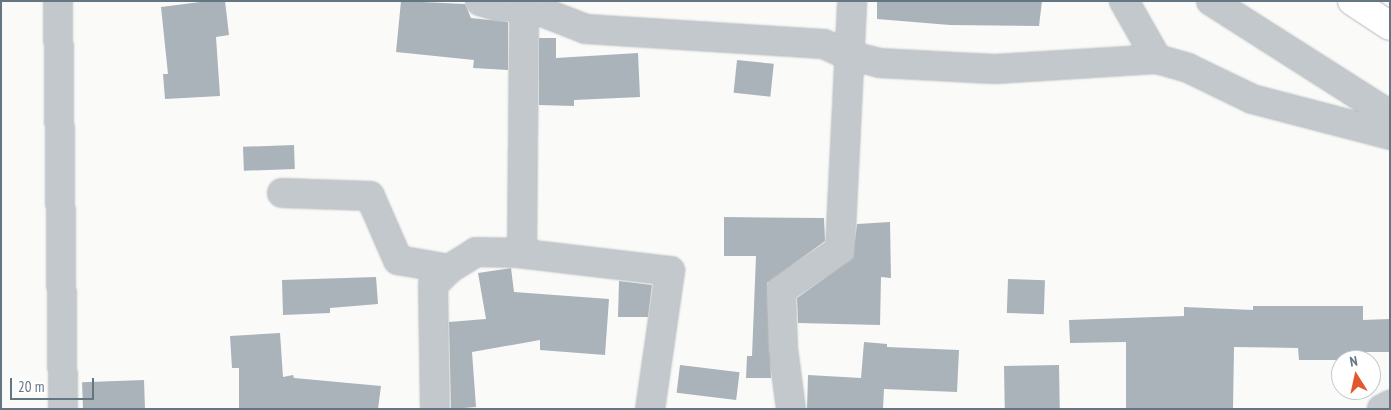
<!DOCTYPE html>
<style>
body{margin:0}
#map{position:relative;width:1391px;height:410px;overflow:hidden;background:#fafaf8;font-family:"PT Sans Narrow",sans-serif}
div>[style]{position:absolute}
.building>*{inset:0;background:#aab3b9;transform-origin:0 0}
.roads{filter:drop-shadow(0 0 1px #b4b9bd) drop-shadow(0 0 1px #b4b9bd)}
.minor>*{height:28px;margin:-14px;padding:0 14px;transform-origin:14px;border-radius:14px;background:#c3c8cc}
.tertiary>*{height:28px;margin:-14px;padding:0 14px;transform-origin:14px;border-radius:14px;background:#c3c8cc}
.motorway>*{height:28px;margin:-14px;padding:0 14px;transform-origin:14px;border-radius:14px;background:#fff}
span{translate:-50% -50%;white-space:nowrap;text-align:center;line-height:1.15;-webkit-text-stroke:5px #fff;paint-order:stroke}
.frame{position:absolute;inset:0;border:2px solid #657683;pointer-events:none}
.north{position:absolute;left:1331px;top:350px;width:50px;height:50px;box-sizing:border-box;background:#fff;border:1px solid #c1c8cd;border-radius:50%;rotate:350deg;font-size:14px;font-weight:700;line-height:20px;text-align:center;color:#657683}
.north::after{content:'';display:block;margin:auto;width:18px;height:22px;background:#e4572e;clip-path:polygon(50% 0,100% 100%,50% 72%,0 100%)}
.scale{position:absolute;left:10px;top:378px;width:84px;height:22px;box-sizing:border-box;border:2px solid #657683;border-top:0;padding-left:6px;font-size:15px;line-height:18px;white-space:nowrap;color:#657683;-webkit-text-stroke:4px #fff;paint-order:stroke}
</style>
<div id="map">
<div class="building">
<i style="clip-path:polygon(208px 1px,225px 1px,229px 35px,216px 37px,220px 96px,165px 99px,163px 74px,168px 74px,161px 7px)"></i>
<i style="clip-path:polygon(401px 1px,465px 4px,471px 18px,508px 22px,508px 70px,473px 68px,474px 60px,396px 52px)"></i>
<i style="clip-path:polygon(877px 1px,1042px 1px,1039px 26px,950px 25px,877px 19px)"></i>
<i style="clip-path:polygon(539px 38px,556px 38px,556px 58px,638px 53px,640px 97px,574px 100px,574px 106px,539px 105px)"></i>
<i style="left:737px;top:60px;width:37px;height:33px;rotate:6deg"></i>
<i style="left:294px;top:145px;width:24px;height:51px;rotate:88deg"></i>
<i style="clip-path:polygon(724px 217px,824px 218px,825px 241px,767px 283px,771px 378px,746px 378px,747px 356px,752px 356px,756px 256px,724px 256px)"></i>
<i style="clip-path:polygon(890px 222px,891px 278px,881px 277px,880px 325px,798px 323px,797px 298px,853px 258px,857px 224px)"></i>
<i style="clip-path:polygon(511px 268px,514px 292px,609px 299px,605px 355px,540px 350px,540px 340px,472px 352px,476px 407px,451px 409px,449px 322px,486px 319px,478px 273px)"></i>
<i style="clip-path:polygon(376px 277px,378px 304px,330px 308px,330px 313px,283px 315px,282px 280px)"></i>
<i style="left:1008px;top:279px;width:37px;height:34px;rotate:2deg"></i>
<i style="clip-path:polygon(619px 281px,652px 285px,648px 317px,618px 317px)"></i>
<i style="clip-path:polygon(1253px 306px,1363px 306px,1363px 320px,1390px 319px,1390px 352px,1363px 352px,1363px 360px,1299px 360px,1298px 348px,1234px 347px,1233px 409px,1126px 409px,1126px 342px,1070px 343px,1069px 320px,1184px 316px,1184px 307px,1253px 310px)"></i>
<i style="clip-path:polygon(280px 333px,283px 377px,293px 375px,294px 378px,381px 386px,378px 409px,239px 409px,239px 368px,232px 368px,230px 336px)"></i>
<i style="clip-path:polygon(864px 342px,887px 344px,887px 347px,959px 350px,957px 392px,884px 389px,883px 409px,807px 409px,808px 375px,861px 378px)"></i>
<i style="left:680px;top:365px;width:60px;height:28px;rotate:7deg"></i>
<i style="left:1059px;top:365px;width:44px;height:55px;rotate:89deg"></i>
<i style="left:144px;top:380px;width:29px;height:62px;rotate:88deg"></i>
</div>
<div class="roads">
<div class="minor">
<i style="left:58px;top:1px;width:408px;rotate:89.3deg"></i>
<i style="left:480px;top:1px;width:21px;rotate:17deg"></i>
<i style="left:500px;top:7px;width:24px;rotate:-5deg"></i>
<i style="left:524px;top:5px;width:66px;rotate:21.2deg"></i>
<i style="left:586px;top:29px;width:238px;rotate:3.6deg"></i>
<i style="left:824px;top:44px;width:26px;rotate:25deg"></i>
<i style="left:848px;top:55px;width:32px;rotate:14deg"></i>
<i style="left:879px;top:63px;width:116px;rotate:3deg"></i>
<i style="left:995px;top:69px;width:162px;rotate:-3.5deg"></i>
<i style="left:1157px;top:59px;width:32px;rotate:16deg"></i>
<i style="left:1188px;top:68px;width:71px;rotate:25.8deg"></i>
<i style="left:1252px;top:99px;width:143px;rotate:14.6deg"></i>
<i style="left:1124px;top:1px;width:67px;rotate:60.4deg"></i>
<i style="left:1211px;top:1px;width:212px;rotate:32.5deg"></i>
<i style="left:282px;top:193px;width:88px;rotate:2deg"></i>
<i style="left:370px;top:196px;width:70px;rotate:66.4deg"></i>
<i style="left:398px;top:260px;width:52px;rotate:10deg"></i>
<i style="left:449px;top:269px;width:32px;rotate:-32deg"></i>
<i style="left:476px;top:252px;width:46px;rotate:1.2deg"></i>
<i style="left:522px;top:253px;width:248px;rotate:-89.5deg"></i>
<i style="left:517px;top:253px;width:154px;rotate:6.7deg"></i>
<i style="left:670px;top:271px;width:139px;rotate:98.2deg"></i>
<i style="left:435px;top:409px;width:124px;rotate:-90.9deg"></i>
<i style="left:433px;top:285px;width:23px;rotate:-45deg"></i>
<i style="left:791px;top:409px;width:62px;rotate:-97.5deg"></i>
<i style="left:783px;top:348px;width:58px;rotate:-92deg"></i>
<i style="left:781px;top:290px;width:71px;rotate:-34.1deg"></i>
<i style="left:840px;top:250px;width:249px;rotate:-87.2deg"></i>
</div>
<div class="tertiary">
<i style="left:1382px;top:409px;width:9px;rotate:-27deg"></i>
</div>
<div class="motorway">
<i style="left:1352px;top:1px;width:45px;rotate:33.3deg"></i>
</div>
</div>
<div class="frame"></div>
<div class="north">N</div>
<div class="scale">20 m</div>
</div>
